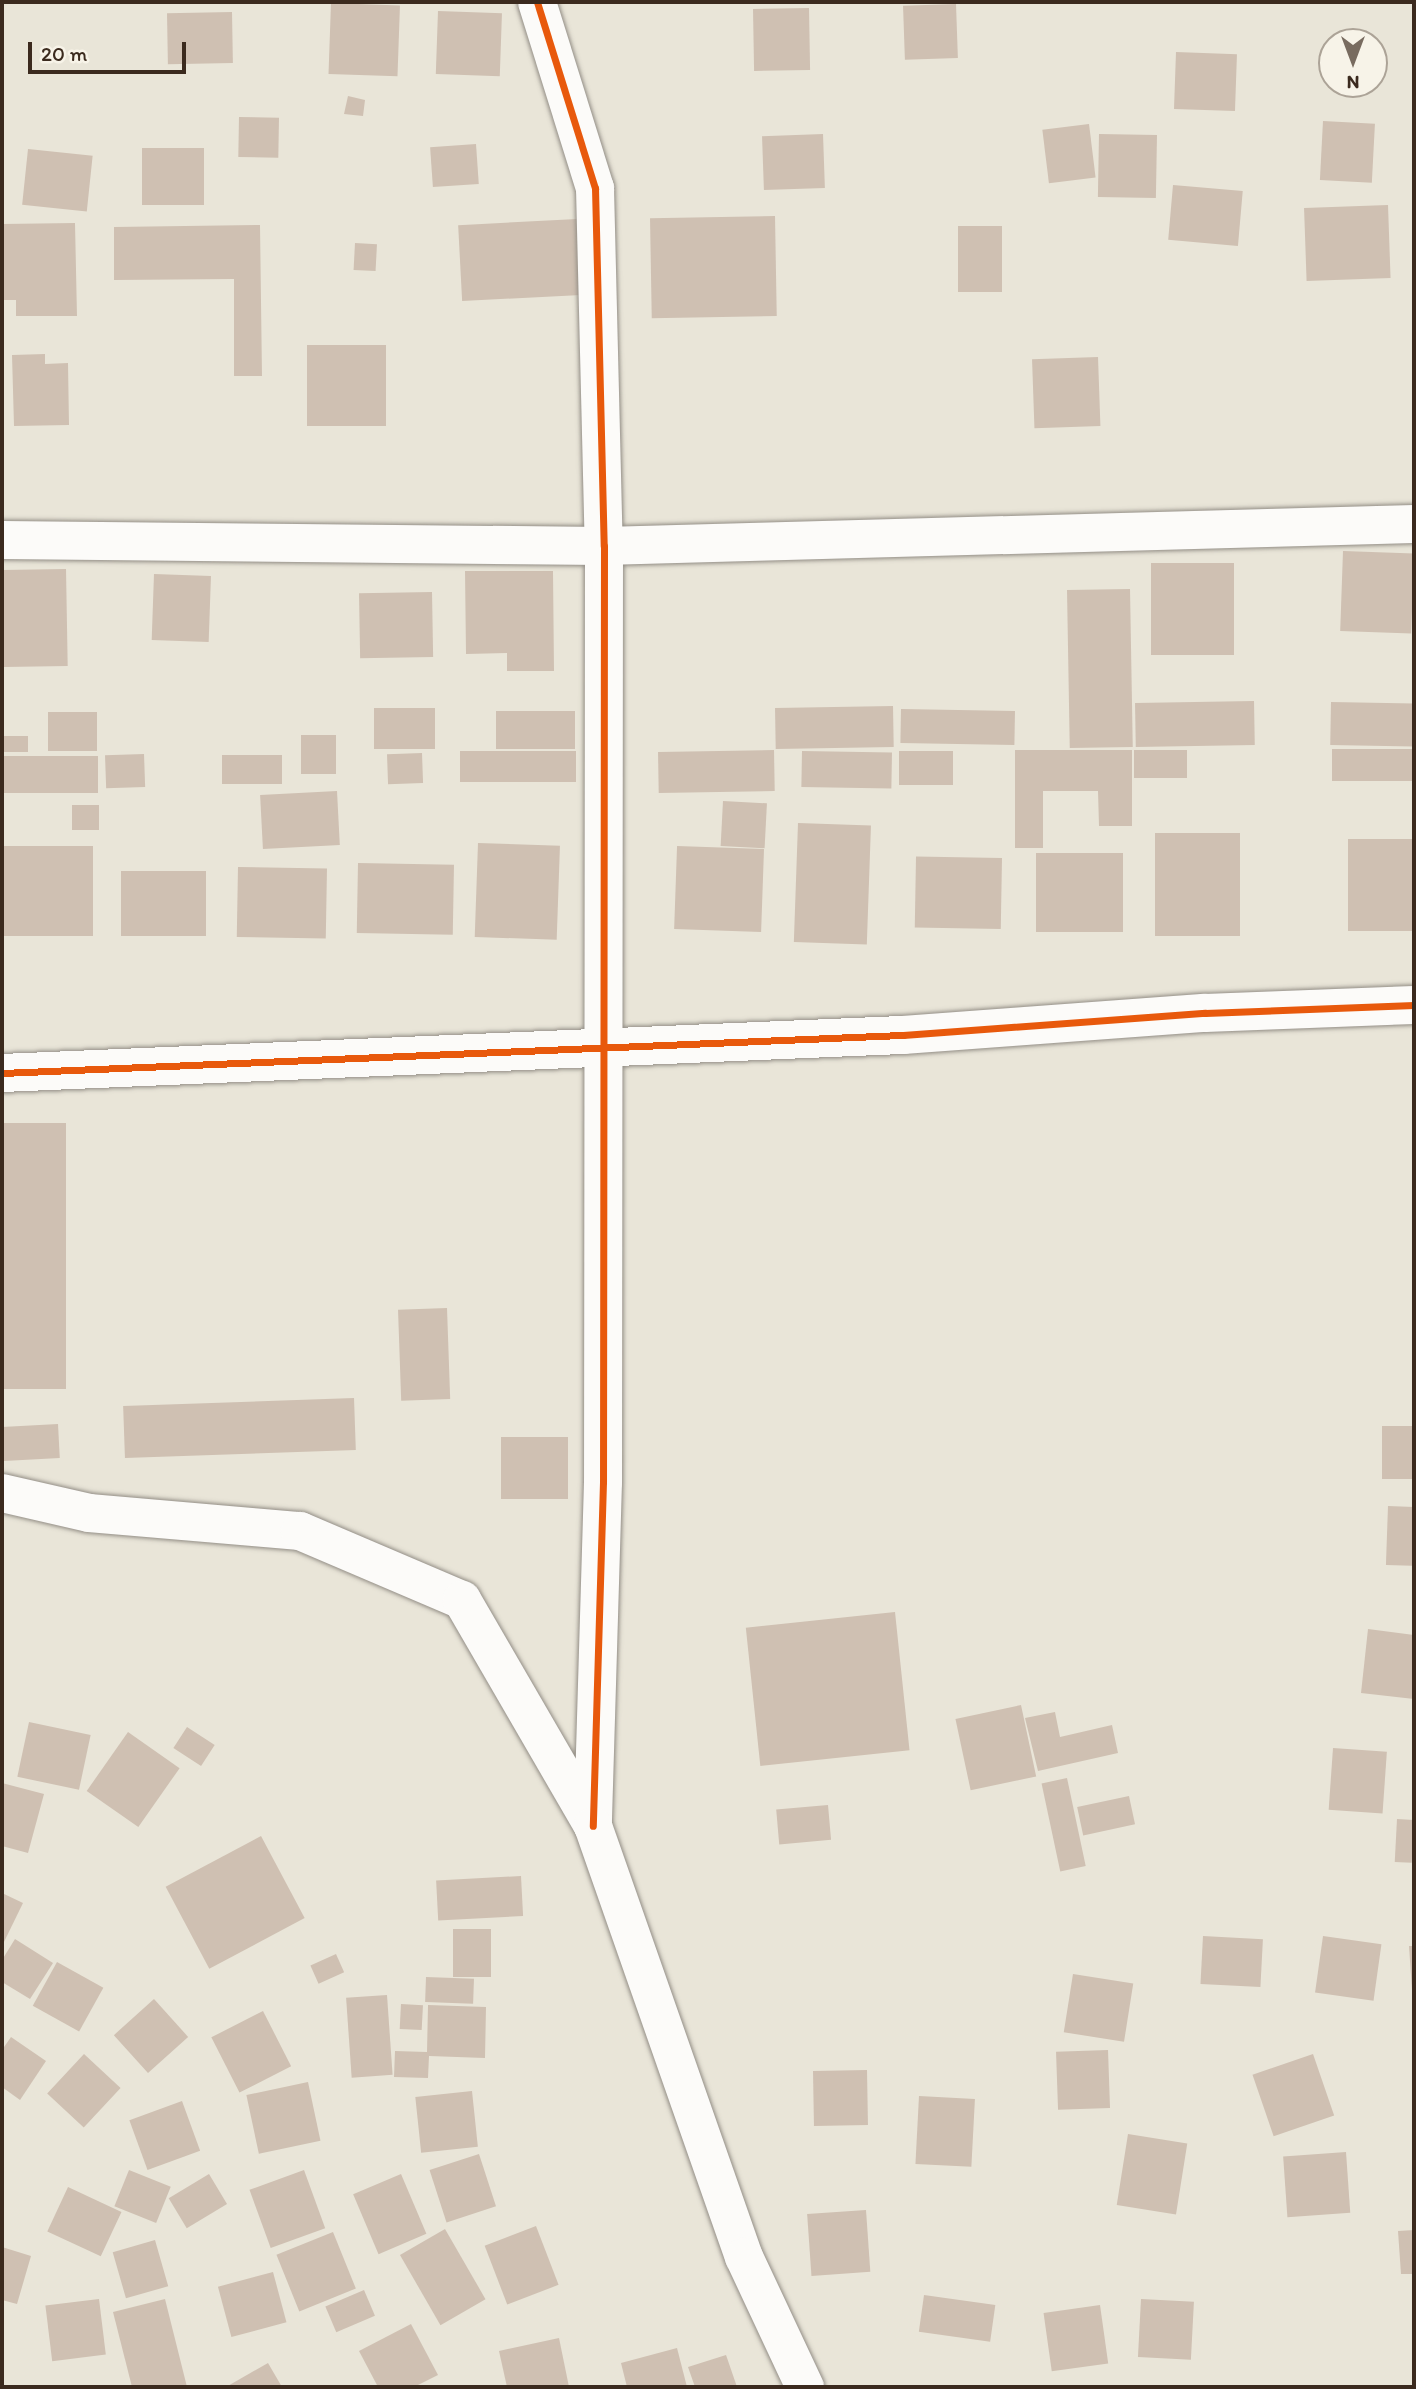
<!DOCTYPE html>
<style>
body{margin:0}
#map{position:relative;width:1416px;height:2389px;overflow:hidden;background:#e9e5d8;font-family:Itim,sans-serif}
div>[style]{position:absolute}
.building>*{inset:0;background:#cfc0b2;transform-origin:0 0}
.roads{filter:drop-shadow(0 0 2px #938e86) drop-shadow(0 0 2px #938e86)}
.minor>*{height:38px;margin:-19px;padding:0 19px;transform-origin:19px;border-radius:19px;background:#fcfbf9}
.cycleway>*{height:7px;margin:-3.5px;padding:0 3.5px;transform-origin:3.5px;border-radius:3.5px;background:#e8590c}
span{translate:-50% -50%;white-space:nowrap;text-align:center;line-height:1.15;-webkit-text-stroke:7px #f7f3e8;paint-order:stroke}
.frame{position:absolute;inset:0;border:4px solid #3b2a1e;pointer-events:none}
.north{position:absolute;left:1318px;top:28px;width:70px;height:70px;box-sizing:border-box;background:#f7f3e8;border:2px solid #aca397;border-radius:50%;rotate:180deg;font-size:19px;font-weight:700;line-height:28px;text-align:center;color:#3b2a1e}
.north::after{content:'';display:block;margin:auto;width:24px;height:32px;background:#786b5f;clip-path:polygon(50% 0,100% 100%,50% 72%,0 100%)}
.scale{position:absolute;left:28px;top:42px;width:158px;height:32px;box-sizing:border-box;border:4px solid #3b2a1e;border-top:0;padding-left:9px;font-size:21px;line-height:24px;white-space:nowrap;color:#3b2a1e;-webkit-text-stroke:5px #f7f3e8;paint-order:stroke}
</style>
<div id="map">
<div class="building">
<i style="left:331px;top:3px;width:69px;height:71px;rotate:2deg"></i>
<i style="left:956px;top:4px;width:54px;height:53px;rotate:88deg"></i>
<i style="left:809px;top:8px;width:62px;height:56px;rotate:89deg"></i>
<i style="left:438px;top:11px;width:64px;height:63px;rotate:2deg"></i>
<i style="left:232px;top:12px;width:51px;height:65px;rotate:89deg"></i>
<i style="left:1176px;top:52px;width:61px;height:57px;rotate:2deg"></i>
<i style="clip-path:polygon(348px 96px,365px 100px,363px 116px,344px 114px)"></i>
<i style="left:239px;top:117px;width:40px;height:40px;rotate:1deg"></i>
<i style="left:1323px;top:121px;width:52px;height:59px;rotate:3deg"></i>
<i style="left:1089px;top:124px;width:54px;height:47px;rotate:83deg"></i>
<i style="left:823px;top:134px;width:54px;height:61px;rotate:88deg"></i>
<i style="left:1099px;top:134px;width:58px;height:63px;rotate:1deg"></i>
<i style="left:476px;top:144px;width:40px;height:46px;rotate:86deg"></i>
<i style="left:142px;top:148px;width:62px;height:57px"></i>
<i style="left:28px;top:149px;width:65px;height:56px;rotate:6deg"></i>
<i style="left:1173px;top:185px;width:70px;height:55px;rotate:5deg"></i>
<i style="left:1388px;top:205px;width:73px;height:84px;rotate:88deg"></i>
<i style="left:775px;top:216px;width:100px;height:125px;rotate:89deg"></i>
<i style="left:577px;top:219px;width:76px;height:119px;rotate:87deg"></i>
<i style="clip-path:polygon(75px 223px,77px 316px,16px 316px,16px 300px,2px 300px,2px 224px)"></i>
<i style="clip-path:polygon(260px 225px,262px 376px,234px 376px,234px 279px,114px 280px,114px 227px)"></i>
<i style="left:958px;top:226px;width:44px;height:66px"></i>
<i style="left:355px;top:243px;width:22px;height:27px;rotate:3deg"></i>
<i style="left:307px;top:345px;width:79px;height:81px"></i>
<i style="clip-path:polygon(45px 354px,45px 364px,68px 363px,69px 425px,14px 426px,12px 355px)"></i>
<i style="left:1098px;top:357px;width:69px;height:66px;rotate:88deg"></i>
<i style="left:1343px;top:551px;width:71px;height:80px;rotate:2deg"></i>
<i style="left:1151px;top:563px;width:83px;height:92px"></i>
<i style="left:66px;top:569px;width:97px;height:64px;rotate:89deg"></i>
<i style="clip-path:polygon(465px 571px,553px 571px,554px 671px,507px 671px,507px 653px,466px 654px)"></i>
<i style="left:154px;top:574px;width:57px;height:66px;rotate:2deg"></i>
<i style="left:1130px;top:589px;width:158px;height:63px;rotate:89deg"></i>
<i style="left:432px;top:592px;width:65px;height:73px;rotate:89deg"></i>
<i style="left:1254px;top:701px;width:44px;height:119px;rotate:89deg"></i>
<i style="left:1331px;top:702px;width:83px;height:43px;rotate:1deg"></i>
<i style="left:893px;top:706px;width:41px;height:118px;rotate:89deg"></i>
<i style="left:374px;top:708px;width:61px;height:41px"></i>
<i style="left:901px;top:709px;width:114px;height:34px;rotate:1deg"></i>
<i style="left:496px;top:711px;width:79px;height:38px"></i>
<i style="left:48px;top:712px;width:49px;height:39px"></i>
<i style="left:301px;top:735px;width:35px;height:39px"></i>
<i style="left:2px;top:736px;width:26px;height:16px"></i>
<i style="left:1332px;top:749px;width:82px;height:32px"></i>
<i style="left:774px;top:750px;width:41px;height:116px;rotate:89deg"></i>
<i style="clip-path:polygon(1015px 750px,1132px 750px,1132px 826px,1099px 826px,1098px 791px,1043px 791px,1043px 848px,1015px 848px)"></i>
<i style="left:1134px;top:750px;width:53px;height:28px"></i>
<i style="left:576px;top:751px;width:31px;height:116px;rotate:90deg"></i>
<i style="left:802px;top:751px;width:90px;height:36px;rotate:1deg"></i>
<i style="left:899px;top:751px;width:54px;height:34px"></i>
<i style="left:422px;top:753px;width:30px;height:35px;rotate:88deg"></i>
<i style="left:144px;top:754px;width:33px;height:39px;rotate:88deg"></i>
<i style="left:222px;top:755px;width:60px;height:29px"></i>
<i style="left:2px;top:756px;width:96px;height:37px"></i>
<i style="left:337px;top:791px;width:54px;height:77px;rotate:87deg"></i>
<i style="left:723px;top:801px;width:44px;height:45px;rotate:3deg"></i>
<i style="left:72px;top:805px;width:27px;height:25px"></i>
<i style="left:798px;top:823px;width:73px;height:119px;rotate:2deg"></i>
<i style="left:1155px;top:833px;width:85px;height:103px"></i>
<i style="left:1348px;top:839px;width:66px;height:92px"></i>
<i style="left:478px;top:843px;width:82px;height:94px;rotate:2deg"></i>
<i style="left:2px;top:846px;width:91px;height:90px"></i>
<i style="left:764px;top:849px;width:83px;height:87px;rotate:92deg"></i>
<i style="left:1036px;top:853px;width:87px;height:79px"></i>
<i style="left:1002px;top:858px;width:71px;height:86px;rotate:91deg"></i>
<i style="left:358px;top:863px;width:96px;height:70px;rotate:1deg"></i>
<i style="left:238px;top:867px;width:89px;height:70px;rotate:1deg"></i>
<i style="left:121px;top:871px;width:85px;height:65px"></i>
<i style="left:66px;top:1123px;width:266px;height:64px;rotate:90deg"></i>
<i style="left:447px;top:1308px;width:91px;height:49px;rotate:88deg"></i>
<i style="left:354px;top:1398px;width:52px;height:231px;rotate:88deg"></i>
<i style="left:58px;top:1424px;width:34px;height:56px;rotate:87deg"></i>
<i style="left:1414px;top:1426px;width:53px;height:32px;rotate:90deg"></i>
<i style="left:501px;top:1437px;width:67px;height:62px"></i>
<i style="left:1388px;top:1506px;width:26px;height:59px;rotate:2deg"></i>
<i style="left:895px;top:1612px;width:139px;height:150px;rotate:84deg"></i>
<i style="clip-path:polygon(1368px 1629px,1414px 1635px,1414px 1699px,1361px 1693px)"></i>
<i style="left:1021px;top:1705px;width:73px;height:67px;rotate:78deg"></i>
<i style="clip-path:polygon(1055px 1712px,1060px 1737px,1112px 1725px,1118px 1753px,1038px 1771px,1025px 1718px)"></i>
<i style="left:29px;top:1722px;width:63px;height:56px;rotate:12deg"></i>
<i style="left:187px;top:1727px;width:33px;height:25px;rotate:33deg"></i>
<i style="left:128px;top:1732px;width:63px;height:72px;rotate:35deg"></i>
<i style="left:1333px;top:1748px;width:54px;height:62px;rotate:4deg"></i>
<i style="left:1067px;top:1778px;width:90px;height:26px;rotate:78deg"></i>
<i style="clip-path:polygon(2px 1783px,44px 1794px,28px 1853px,2px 1846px)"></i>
<i style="left:1129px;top:1796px;width:29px;height:53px;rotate:78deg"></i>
<i style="left:828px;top:1805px;width:35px;height:52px;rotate:85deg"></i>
<i style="left:1397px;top:1819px;width:17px;height:43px;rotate:3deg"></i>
<i style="left:261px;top:1836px;width:93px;height:108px;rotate:62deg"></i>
<i style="left:521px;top:1876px;width:40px;height:85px;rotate:87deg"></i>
<i style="clip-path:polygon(2px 1893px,23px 1903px,2px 1946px)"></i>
<i style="left:453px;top:1929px;width:38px;height:48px"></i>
<i style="left:1203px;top:1936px;width:60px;height:48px;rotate:3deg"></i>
<i style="left:1323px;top:1936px;width:59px;height:57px;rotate:8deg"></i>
<i style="clip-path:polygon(15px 1939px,53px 1963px,30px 1999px,2px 1982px,2px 1960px)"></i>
<i style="clip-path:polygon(1409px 1946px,1414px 1946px,1414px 1990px,1412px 1990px)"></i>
<i style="left:336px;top:1954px;width:20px;height:28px;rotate:66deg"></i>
<i style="left:57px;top:1962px;width:53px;height:50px;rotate:29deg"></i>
<i style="left:1073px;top:1974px;width:61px;height:59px;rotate:9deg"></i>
<i style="left:426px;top:1977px;width:48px;height:25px;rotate:2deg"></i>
<i style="left:387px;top:1995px;width:80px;height:41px;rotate:86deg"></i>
<i style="left:154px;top:1999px;width:51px;height:54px;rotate:48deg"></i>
<i style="left:401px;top:2004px;width:22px;height:25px;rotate:3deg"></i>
<i style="clip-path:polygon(428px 2005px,486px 2007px,485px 2058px,429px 2056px,428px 2078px,394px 2077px,395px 2051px,427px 2052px)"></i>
<i style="left:263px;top:2011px;width:62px;height:58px;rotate:63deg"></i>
<i style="clip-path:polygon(11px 2037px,46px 2061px,20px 2100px,2px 2087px,2px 2050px)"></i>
<i style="left:1108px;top:2050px;width:58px;height:52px;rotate:88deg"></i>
<i style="left:84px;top:2054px;width:50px;height:54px;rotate:43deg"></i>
<i style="left:1313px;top:2054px;width:65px;height:64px;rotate:71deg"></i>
<i style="left:867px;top:2070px;width:55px;height:54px;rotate:89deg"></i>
<i style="left:308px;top:2082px;width:60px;height:63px;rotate:78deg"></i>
<i style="left:472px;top:2091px;width:56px;height:57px;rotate:84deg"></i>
<i style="left:919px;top:2096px;width:56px;height:68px;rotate:3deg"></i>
<i style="left:182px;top:2101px;width:53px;height:56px;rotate:70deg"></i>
<i style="left:1128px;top:2134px;width:60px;height:72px;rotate:9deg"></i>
<i style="left:1346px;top:2152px;width:61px;height:63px;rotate:86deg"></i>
<i style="left:479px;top:2154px;width:55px;height:52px;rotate:72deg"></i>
<i style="left:129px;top:2170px;width:45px;height:39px;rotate:22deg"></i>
<i style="left:304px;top:2170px;width:62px;height:58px;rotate:70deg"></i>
<i style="left:209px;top:2174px;width:35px;height:47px;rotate:59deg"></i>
<i style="left:401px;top:2174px;width:65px;height:52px;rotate:67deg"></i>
<i style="left:68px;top:2187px;width:59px;height:49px;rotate:25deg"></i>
<i style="left:866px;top:2210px;width:62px;height:59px;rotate:86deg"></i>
<i style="left:536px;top:2226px;width:63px;height:55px;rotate:69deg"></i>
<i style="left:445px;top:2229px;width:81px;height:52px;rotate:60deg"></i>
<i style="clip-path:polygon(1414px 2230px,1414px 2274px,1401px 2274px,1398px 2231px)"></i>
<i style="left:333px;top:2232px;width:61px;height:61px;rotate:68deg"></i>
<i style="left:155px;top:2240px;width:48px;height:44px;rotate:74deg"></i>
<i style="clip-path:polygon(2px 2247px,31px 2256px,17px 2304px,2px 2300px)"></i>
<i style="left:273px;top:2272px;width:52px;height:57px;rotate:75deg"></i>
<i style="left:364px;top:2290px;width:28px;height:42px;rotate:67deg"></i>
<i style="left:924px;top:2295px;width:72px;height:37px;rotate:8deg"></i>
<i style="left:99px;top:2299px;width:56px;height:54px;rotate:83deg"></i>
<i style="clip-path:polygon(165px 2299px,187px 2387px,132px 2387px,113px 2312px)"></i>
<i style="left:1141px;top:2299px;width:53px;height:58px;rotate:3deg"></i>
<i style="left:1100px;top:2305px;width:59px;height:57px;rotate:82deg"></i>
<i style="clip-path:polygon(411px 2324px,438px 2375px,414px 2387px,378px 2387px,359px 2351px)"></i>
<i style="clip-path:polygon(559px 2338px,569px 2387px,507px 2387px,499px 2351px)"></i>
<i style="clip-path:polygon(677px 2348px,687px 2387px,627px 2387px,621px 2363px)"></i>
<i style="clip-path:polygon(726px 2355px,737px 2387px,695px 2387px,688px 2367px)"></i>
<i style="clip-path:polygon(268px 2363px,282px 2387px,226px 2387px)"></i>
</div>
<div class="roads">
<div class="minor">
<i style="left:537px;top:2px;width:195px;rotate:72.7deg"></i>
<i style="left:595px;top:188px;width:358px;rotate:88.6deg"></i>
<i style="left:604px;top:546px;width:936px;rotate:90.06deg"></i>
<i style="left:603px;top:1482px;width:344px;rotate:91.7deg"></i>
<i style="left:2px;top:540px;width:602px;rotate:0.57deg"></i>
<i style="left:604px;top:546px;width:810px;rotate:-1.56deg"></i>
<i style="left:2px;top:1073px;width:902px;rotate:-2.42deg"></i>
<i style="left:903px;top:1035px;width:303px;rotate:-4.2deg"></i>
<i style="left:1205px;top:1013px;width:209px;rotate:-2.2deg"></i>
<i style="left:2px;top:1493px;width:89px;rotate:12.9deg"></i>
<i style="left:89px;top:1513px;width:212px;rotate:4.9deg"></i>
<i style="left:300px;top:1531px;width:176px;rotate:23.1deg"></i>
<i style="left:462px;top:1600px;width:261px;rotate:59.9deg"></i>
<i style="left:593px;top:1826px;width:457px;rotate:70.7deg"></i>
<i style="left:744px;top:2257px;width:144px;rotate:64.9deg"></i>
</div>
</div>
<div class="cycleway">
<i style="left:537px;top:2px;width:195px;rotate:72.7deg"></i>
<i style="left:595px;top:188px;width:358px;rotate:88.6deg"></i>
<i style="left:604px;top:546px;width:936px;rotate:90.06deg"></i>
<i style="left:603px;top:1482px;width:344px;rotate:91.7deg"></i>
<i style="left:2px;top:1073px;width:902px;rotate:-2.42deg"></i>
<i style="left:903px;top:1035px;width:303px;rotate:-4.2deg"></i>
<i style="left:1205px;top:1013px;width:209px;rotate:-2.2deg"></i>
</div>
<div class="frame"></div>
<div class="north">N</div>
<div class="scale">20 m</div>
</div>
